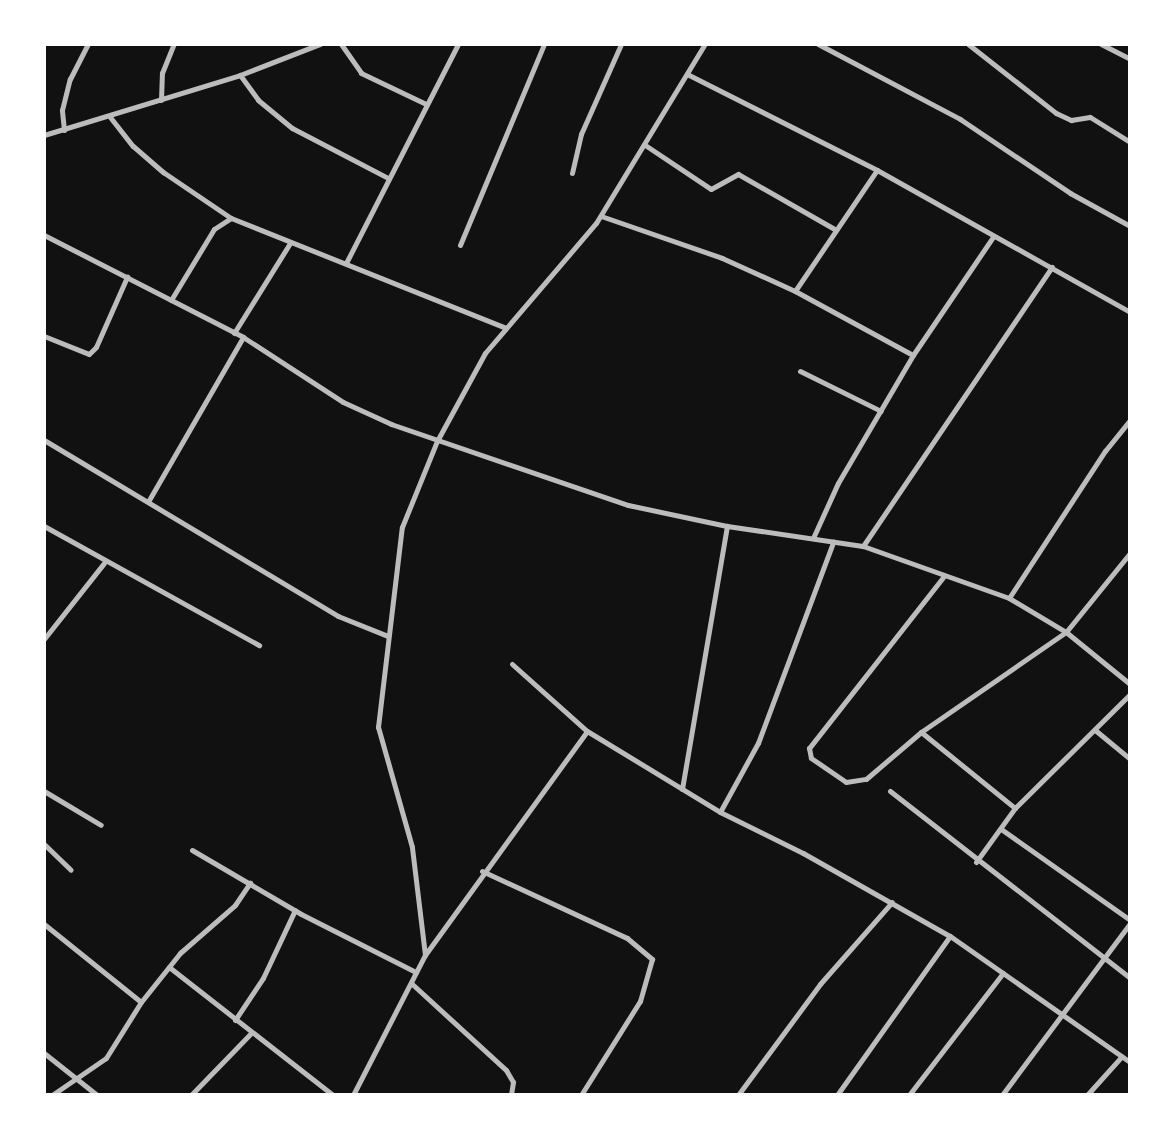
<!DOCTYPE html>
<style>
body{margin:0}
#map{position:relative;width:1174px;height:1139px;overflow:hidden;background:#111;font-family:Overpass,sans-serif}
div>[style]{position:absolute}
.minor>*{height:5px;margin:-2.5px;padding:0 2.5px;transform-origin:2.5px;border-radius:2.5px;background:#bcbcbc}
span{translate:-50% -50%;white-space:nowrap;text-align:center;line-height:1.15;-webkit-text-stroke:5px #fff;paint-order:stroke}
.frame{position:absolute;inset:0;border:46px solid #fff;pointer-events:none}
</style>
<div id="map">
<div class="minor">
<i style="left:341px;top:44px;width:35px;rotate:55deg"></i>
<i style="left:361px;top:73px;width:72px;rotate:25.5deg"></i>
<i style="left:818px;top:44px;width:161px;rotate:27.8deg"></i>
<i style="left:960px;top:119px;width:133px;rotate:33.9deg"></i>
<i style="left:1070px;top:193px;width:68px;rotate:28.8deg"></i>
<i style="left:968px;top:44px;width:112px;rotate:38.1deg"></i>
<i style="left:1056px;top:113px;width:17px;rotate:25deg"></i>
<i style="left:1071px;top:120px;width:19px;rotate:-9deg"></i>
<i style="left:1090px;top:117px;width:47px;rotate:32deg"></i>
<i style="left:1101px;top:44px;width:33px;rotate:27deg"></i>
<i style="left:687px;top:74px;width:213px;rotate:26.8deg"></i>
<i style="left:877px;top:170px;width:290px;rotate:29.3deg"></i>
<i style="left:240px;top:75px;width:31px;rotate:54deg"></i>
<i style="left:258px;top:100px;width:44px;rotate:39.5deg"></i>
<i style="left:292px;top:128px;width:108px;rotate:27.5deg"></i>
<i style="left:161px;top:100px;width:27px;rotate:-88deg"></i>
<i style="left:162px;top:73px;width:31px;rotate:-68deg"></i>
<i style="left:110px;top:117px;width:37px;rotate:52deg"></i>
<i style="left:133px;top:146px;width:40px;rotate:41deg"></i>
<i style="left:163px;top:172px;width:82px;rotate:34.1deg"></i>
<i style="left:231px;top:218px;width:296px;rotate:21.8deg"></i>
<i style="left:64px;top:130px;width:20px;rotate:-96deg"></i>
<i style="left:62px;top:110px;width:32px;rotate:-76deg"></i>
<i style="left:70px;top:79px;width:39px;rotate:-63deg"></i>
<i style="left:44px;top:135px;width:205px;rotate:-17deg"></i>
<i style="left:240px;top:75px;width:86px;rotate:-21.2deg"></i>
<i style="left:645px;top:145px;width:79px;rotate:33.7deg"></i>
<i style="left:711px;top:189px;width:31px;rotate:-29deg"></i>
<i style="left:738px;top:174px;width:113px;rotate:29.7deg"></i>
<i style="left:572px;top:173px;width:40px;rotate:-77deg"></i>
<i style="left:581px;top:134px;width:98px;rotate:-66deg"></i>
<i style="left:601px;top:216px;width:128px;rotate:19.1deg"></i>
<i style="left:722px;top:258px;width:80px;rotate:24.3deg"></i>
<i style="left:795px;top:291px;width:134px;rotate:28.5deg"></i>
<i style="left:44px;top:235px;width:224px;rotate:27.1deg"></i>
<i style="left:243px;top:337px;width:119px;rotate:33deg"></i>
<i style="left:343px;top:402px;width:53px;rotate:24.6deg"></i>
<i style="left:391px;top:424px;width:250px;rotate:18.9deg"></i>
<i style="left:628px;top:505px;width:101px;rotate:12deg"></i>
<i style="left:727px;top:526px;width:137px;rotate:8.4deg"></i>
<i style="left:863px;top:546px;width:155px;rotate:19.6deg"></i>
<i style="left:1009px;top:598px;width:66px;rotate:30.8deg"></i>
<i style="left:1066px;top:632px;width:82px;rotate:39.1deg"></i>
<i style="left:460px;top:245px;width:218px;rotate:-67.3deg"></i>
<i style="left:346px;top:263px;width:246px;rotate:-62.9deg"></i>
<i style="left:795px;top:291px;width:146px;rotate:-55.9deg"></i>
<i style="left:171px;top:300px;width:83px;rotate:-58.8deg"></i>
<i style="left:214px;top:229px;width:20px;rotate:-33deg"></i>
<i style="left:234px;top:333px;width:106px;rotate:-58.1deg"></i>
<i style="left:44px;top:336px;width:48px;rotate:21.8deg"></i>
<i style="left:89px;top:354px;width:10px;rotate:-45deg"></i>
<i style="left:96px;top:347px;width:77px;rotate:-66.1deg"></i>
<i style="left:800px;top:371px;width:90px;rotate:26.3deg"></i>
<i style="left:44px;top:440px;width:343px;rotate:30.9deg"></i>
<i style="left:338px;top:616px;width:54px;rotate:21.8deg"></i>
<i style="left:149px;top:500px;width:188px;rotate:-60deg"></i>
<i style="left:44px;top:526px;width:246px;rotate:29deg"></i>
<i style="left:813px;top:538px;width:60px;rotate:-65.6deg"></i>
<i style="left:838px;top:483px;width:148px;rotate:-59.6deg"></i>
<i style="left:913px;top:355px;width:143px;rotate:-55.9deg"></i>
<i style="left:863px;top:546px;width:337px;rotate:-55.9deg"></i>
<i style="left:944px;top:576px;width:219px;rotate:128.1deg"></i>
<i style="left:809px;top:748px;width:10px;rotate:79deg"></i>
<i style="left:811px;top:758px;width:42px;rotate:34.4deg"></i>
<i style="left:846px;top:782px;width:20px;rotate:-9deg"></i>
<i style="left:866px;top:779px;width:72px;rotate:-40.5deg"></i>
<i style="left:921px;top:732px;width:176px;rotate:-34.6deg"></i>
<i style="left:1066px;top:632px;width:102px;rotate:-51deg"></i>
<i style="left:1009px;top:598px;width:176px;rotate:-56.9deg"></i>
<i style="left:1105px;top:451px;width:40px;rotate:-51deg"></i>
<i style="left:44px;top:639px;width:97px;rotate:-51.7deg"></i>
<i style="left:512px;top:664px;width:101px;rotate:41.8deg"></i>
<i style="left:587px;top:731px;width:156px;rotate:31.3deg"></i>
<i style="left:720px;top:812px;width:93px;rotate:26.3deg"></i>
<i style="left:803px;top:853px;width:169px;rotate:29.5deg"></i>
<i style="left:950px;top:936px;width:220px;rotate:35deg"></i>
<i style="left:1095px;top:730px;width:45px;rotate:39.6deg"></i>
<i style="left:921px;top:732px;width:121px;rotate:39deg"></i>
<i style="left:682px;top:789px;width:267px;rotate:-80.3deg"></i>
<i style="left:44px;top:791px;width:66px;rotate:30.8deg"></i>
<i style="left:890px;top:791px;width:304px;rotate:37.9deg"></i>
<i style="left:720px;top:812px;width:79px;rotate:-61.2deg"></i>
<i style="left:758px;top:743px;width:215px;rotate:-69.5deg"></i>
<i style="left:1001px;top:829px;width:158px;rotate:35.2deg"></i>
<i style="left:44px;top:844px;width:37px;rotate:44deg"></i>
<i style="left:192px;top:850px;width:126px;rotate:30.4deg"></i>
<i style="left:301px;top:914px;width:129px;rotate:26.8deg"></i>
<i style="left:976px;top:862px;width:67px;rotate:-54.2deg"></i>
<i style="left:1015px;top:808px;width:162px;rotate:-44.7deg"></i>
<i style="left:482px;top:871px;width:160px;rotate:24.8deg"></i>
<i style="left:627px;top:938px;width:33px;rotate:40deg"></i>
<i style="left:652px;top:959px;width:44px;rotate:105.9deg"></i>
<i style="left:640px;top:1001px;width:111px;rotate:122.1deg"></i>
<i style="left:44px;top:924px;width:124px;rotate:38.8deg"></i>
<i style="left:425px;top:955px;width:276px;rotate:-54.1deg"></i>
<i style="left:169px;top:967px;width:208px;rotate:38deg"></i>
<i style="left:411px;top:983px;width:129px;rotate:42.5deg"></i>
<i style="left:506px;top:1070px;width:14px;rotate:60deg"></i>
<i style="left:513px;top:1082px;width:13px;rotate:99deg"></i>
<i style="left:235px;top:1020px;width:50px;rotate:-56.3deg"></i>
<i style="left:263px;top:978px;width:75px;rotate:-64.8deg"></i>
<i style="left:44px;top:1053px;width:68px;rotate:38.4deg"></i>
<i style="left:52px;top:1095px;width:65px;rotate:-34.4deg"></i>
<i style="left:106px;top:1058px;width:66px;rotate:-58deg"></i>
<i style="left:141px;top:1002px;width:63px;rotate:-51.5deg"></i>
<i style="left:180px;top:953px;width:73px;rotate:-41.1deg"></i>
<i style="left:235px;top:905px;width:27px;rotate:-56deg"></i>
<i style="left:191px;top:1095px;width:86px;rotate:-45.9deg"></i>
<i style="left:353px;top:1095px;width:157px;rotate:-62.8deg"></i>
<i style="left:425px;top:955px;width:109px;rotate:-96.9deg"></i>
<i style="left:412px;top:847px;width:125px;rotate:-105.8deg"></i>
<i style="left:378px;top:727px;width:201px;rotate:-83.2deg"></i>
<i style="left:402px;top:527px;width:93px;rotate:-67.9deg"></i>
<i style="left:437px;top:441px;width:100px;rotate:-61.4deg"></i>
<i style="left:485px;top:353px;width:171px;rotate:-49.5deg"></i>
<i style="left:596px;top:223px;width:210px;rotate:-58.7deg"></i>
<i style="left:738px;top:1095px;width:138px;rotate:-53.5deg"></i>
<i style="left:820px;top:984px;width:109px;rotate:-48.7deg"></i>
<i style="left:837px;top:1095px;width:195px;rotate:-54.6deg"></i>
<i style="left:909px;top:1095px;width:154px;rotate:-52.4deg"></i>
<i style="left:1002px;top:1095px;width:214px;rotate:-53.3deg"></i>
<i style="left:1087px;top:1095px;width:52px;rotate:-48.1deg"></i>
</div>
<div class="frame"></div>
</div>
